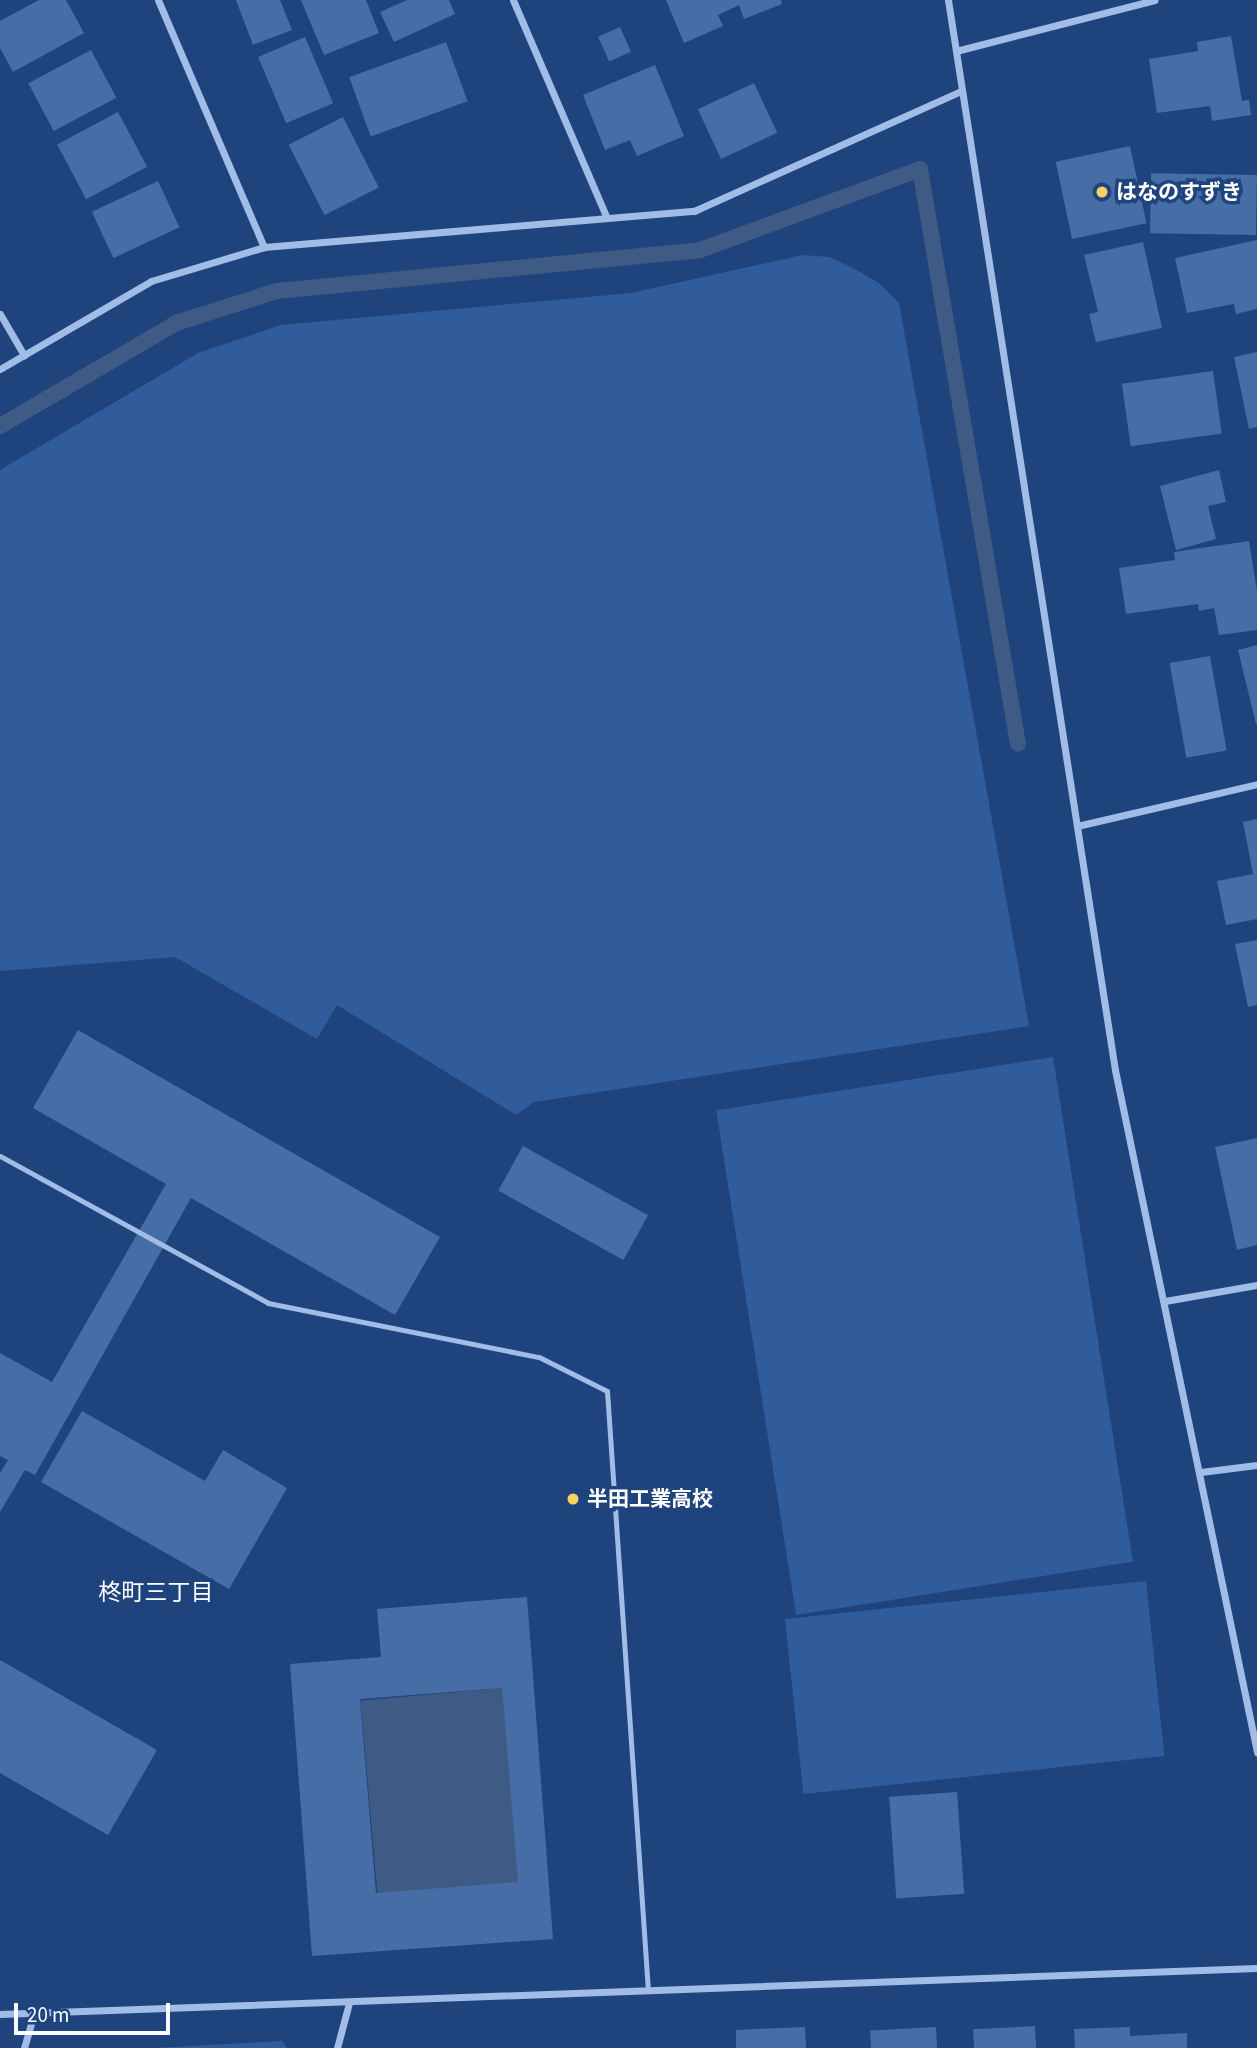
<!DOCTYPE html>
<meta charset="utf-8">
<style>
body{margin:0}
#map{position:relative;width:1257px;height:2048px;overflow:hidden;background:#1e437d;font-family:"Source Sans 3","Noto Sans JP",sans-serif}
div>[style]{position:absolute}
.green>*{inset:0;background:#315c9c;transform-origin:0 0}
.water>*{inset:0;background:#3f5a85;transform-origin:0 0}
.stream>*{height:16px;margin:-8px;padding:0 8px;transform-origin:8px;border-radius:8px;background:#3f5a85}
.building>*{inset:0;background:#476da7;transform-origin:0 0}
.service>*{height:5px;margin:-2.5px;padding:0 2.5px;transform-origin:2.5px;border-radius:2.5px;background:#a1bde7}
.minor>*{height:7px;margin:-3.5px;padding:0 3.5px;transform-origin:3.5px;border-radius:3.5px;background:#a1bde7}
.dots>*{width:19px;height:19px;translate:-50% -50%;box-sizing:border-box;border:4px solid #1e437d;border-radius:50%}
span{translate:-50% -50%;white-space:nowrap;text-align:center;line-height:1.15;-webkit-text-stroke:7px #1e437d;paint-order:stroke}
.poi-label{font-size:21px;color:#fff;font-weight:700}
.left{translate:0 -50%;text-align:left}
.neighbourhood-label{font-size:23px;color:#fff}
.scale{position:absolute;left:14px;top:2003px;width:156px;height:32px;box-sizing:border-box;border:4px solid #fff;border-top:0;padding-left:9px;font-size:21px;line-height:24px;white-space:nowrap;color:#fff;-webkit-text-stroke:5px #1e437d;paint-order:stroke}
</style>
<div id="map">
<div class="green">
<i style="clip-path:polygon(803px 255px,829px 257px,853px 268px,879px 283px,899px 303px,1029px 1026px,534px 1102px,516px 1115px,337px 1005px,317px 1039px,175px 957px,0 971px,0 470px,198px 353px,281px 325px,631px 293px)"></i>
<i style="left:1053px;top:1057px;width:511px;height:341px;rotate:81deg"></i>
<i style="left:1146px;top:1581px;width:176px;height:363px;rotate:84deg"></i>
<i style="clip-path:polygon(282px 2041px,287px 2048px,153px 2048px)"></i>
</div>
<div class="water">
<i style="left:502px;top:1688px;width:195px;height:142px;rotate:85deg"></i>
</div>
<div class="stream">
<i style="left:0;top:426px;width:204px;rotate:-30.3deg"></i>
<i style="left:176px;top:323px;width:106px;rotate:-17.6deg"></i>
<i style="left:277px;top:291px;width:425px;rotate:-5.5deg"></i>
<i style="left:700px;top:250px;width:234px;rotate:-20.2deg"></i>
<i style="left:920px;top:169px;width:583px;rotate:80.33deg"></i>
</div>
<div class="building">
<i style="clip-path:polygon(39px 0,66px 0,84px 33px,13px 72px,0 48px,0 21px)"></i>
<i style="clip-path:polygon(236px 0,280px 0,292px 30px,253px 45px)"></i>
<i style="clip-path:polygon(301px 0,366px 0,379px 33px,324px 55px)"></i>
<i style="clip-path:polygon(407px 0,449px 0,455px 14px,394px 42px,380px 12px)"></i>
<i style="clip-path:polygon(666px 0,781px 0,782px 4px,744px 19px,739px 5px,718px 15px,723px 26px,684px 43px)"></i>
<i style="left:620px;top:27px;width:27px;height:24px;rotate:66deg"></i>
<i style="clip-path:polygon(1231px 36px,1242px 101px,1249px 100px,1251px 115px,1212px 121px,1210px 106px,1157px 113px,1149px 59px,1198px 51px,1197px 42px)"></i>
<i style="left:305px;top:37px;width:72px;height:51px;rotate:67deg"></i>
<i style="left:446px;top:42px;width:63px;height:103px;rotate:70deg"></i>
<i style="left:91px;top:50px;width:54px;height:71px;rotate:62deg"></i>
<i style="clip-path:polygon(655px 65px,684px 136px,637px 156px,630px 140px,605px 150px,583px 95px)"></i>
<i style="left:754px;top:83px;width:55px;height:62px;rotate:65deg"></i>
<i style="left:118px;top:112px;width:62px;height:69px;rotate:62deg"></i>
<i style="left:343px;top:117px;width:79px;height:61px;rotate:63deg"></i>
<i style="left:1130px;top:146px;width:79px;height:76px;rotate:78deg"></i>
<i style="left:1257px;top:175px;width:60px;height:106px;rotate:91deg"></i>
<i style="left:158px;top:181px;width:51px;height:73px;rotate:65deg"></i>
<i style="clip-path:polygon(1257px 240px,1257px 309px,1236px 314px,1234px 304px,1187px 313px,1175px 258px)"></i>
<i style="clip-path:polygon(1143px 242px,1162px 328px,1096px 342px,1089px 314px,1098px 312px,1084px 255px)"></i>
<i style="clip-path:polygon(1257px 352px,1257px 427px,1249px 429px,1234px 357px)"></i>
<i style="left:1213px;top:371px;width:63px;height:92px;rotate:82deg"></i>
<i style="clip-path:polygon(1219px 470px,1226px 502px,1208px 506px,1216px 539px,1176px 550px,1160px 486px)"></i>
<i style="clip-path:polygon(1249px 541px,1257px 591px,1257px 630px,1219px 635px,1214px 608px,1199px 611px,1198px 604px,1126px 614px,1119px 568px,1175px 560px,1174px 552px)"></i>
<i style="clip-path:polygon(1257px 645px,1257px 724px,1256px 724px,1238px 650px)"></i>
<i style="left:1210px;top:656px;width:96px;height:41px;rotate:80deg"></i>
<i style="clip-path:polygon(1257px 819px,1257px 919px,1226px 925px,1217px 881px,1253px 874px,1243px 822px)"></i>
<i style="clip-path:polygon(1257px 940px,1257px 1005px,1248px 1007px,1235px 944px)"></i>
<i style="clip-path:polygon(78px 1030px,440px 1237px,395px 1315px,191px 1198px,35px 1475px,25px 1470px,0 1512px,0 1473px,8px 1460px,0 1456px,0 1353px,52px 1382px,166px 1184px,33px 1108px)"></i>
<i style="clip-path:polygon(1257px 1138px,1257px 1245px,1237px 1250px,1215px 1147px)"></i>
<i style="left:523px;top:1146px;width:143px;height:51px;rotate:29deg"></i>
<i style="clip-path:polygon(82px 1411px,205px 1481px,223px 1450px,287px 1488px,229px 1589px,41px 1482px)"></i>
<i style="clip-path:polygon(evenodd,527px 1597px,553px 1939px,312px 1956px,290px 1664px,381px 1657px,377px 1609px,527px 1597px,502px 1688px,518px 1882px,376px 1893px,360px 1699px,502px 1688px)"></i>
<i style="clip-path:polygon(0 1660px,157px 1750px,108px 1835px,0 1773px)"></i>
<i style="left:957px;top:1792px;width:102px;height:68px;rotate:86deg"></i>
<i style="left:1035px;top:2026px;width:22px;height:62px;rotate:87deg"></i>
<i style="clip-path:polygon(805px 2027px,806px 2048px,736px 2048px,736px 2030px)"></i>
<i style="left:936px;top:2027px;width:21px;height:66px;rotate:87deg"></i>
<i style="clip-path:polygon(1130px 2027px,1130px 2036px,1187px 2033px,1187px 2048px,1075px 2048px,1074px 2029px)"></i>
</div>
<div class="service">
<i style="left:0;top:1156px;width:306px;rotate:28.7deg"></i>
<i style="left:268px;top:1303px;width:276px;rotate:11.3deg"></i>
<i style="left:539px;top:1357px;width:76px;rotate:26.6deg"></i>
<i style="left:607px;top:1391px;width:601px;rotate:86.09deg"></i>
</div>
<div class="minor">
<i style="left:158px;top:0;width:269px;rotate:66.8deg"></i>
<i style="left:513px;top:0;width:237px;rotate:66.7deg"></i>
<i style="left:948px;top:0;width:1083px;rotate:81.13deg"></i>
<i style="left:1115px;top:1070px;width:697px;rotate:78.24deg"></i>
<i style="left:956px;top:51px;width:205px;rotate:-14.4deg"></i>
<i style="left:0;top:314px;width:48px;rotate:59.7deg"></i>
<i style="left:0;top:369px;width:175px;rotate:-30.2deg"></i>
<i style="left:151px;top:281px;width:118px;rotate:-16.7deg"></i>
<i style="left:264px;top:247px;width:432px;rotate:-4.8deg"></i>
<i style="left:694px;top:211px;width:293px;rotate:-24.2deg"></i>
<i style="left:1077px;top:826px;width:185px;rotate:-13.1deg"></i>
<i style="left:1165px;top:1301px;width:93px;rotate:-9.9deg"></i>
<i style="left:1201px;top:1472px;width:56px;rotate:-7.1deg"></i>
<i style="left:0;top:2014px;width:1258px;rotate:-2.1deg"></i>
<i style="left:24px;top:2048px;width:37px;rotate:-74deg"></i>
<i style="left:337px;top:2048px;width:47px;rotate:-75.1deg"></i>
</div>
<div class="dots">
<i style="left:1102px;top:192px;background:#f6d360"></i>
<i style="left:573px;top:1499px;background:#f6d360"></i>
</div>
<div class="poi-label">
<span class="left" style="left:1116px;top:192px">はなのすずき</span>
<span class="left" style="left:587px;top:1499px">半田工業高校</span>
</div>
<div class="neighbourhood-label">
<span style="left:156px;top:1593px">柊町三丁目</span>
</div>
<div class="scale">20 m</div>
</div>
